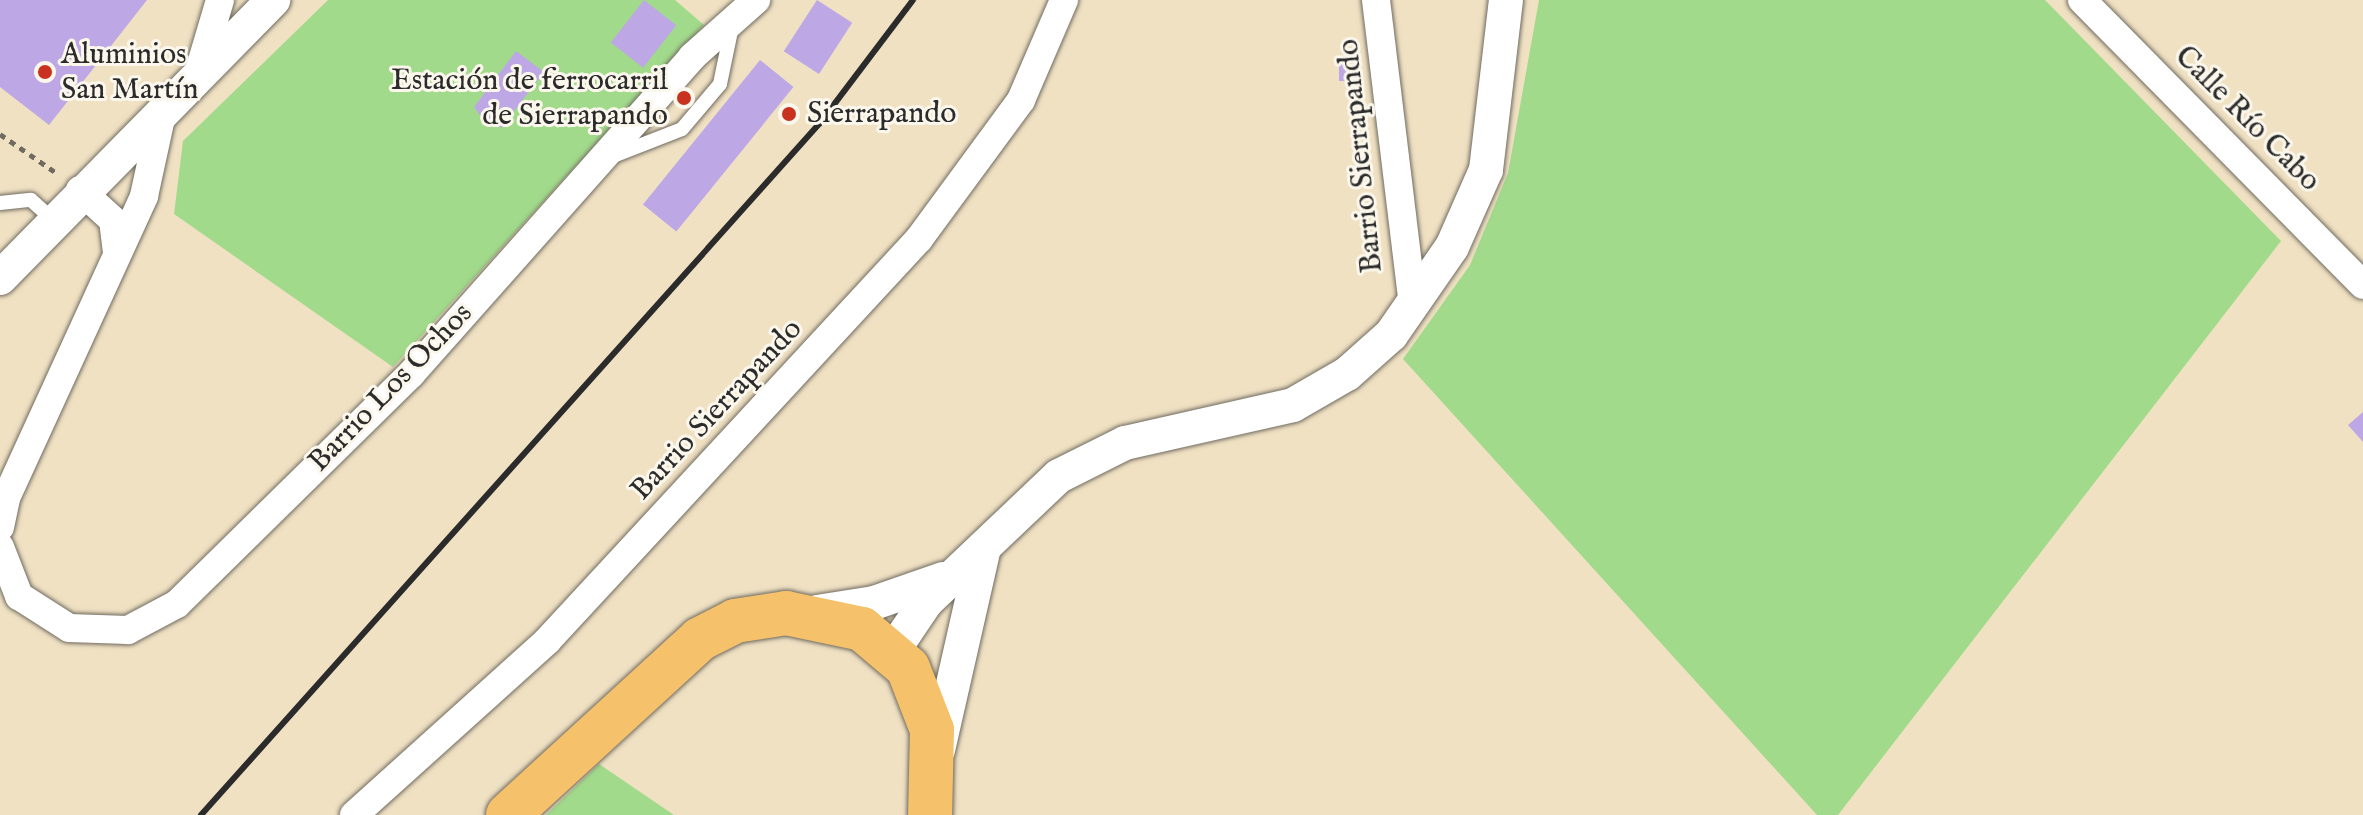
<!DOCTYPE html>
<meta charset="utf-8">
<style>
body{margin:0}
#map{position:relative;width:2363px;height:815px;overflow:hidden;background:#f0e1c3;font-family:"IM FELL English",serif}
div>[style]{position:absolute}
.green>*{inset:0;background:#a2da8c}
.building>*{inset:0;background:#bda7e4;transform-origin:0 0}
.path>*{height:5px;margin-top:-2.5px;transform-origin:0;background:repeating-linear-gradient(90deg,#706b60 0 6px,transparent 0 12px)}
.roads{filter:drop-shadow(0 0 2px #706b60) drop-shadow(0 0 2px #706b60)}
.service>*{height:14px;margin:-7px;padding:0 7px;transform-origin:7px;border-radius:7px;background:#fff}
.minor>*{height:28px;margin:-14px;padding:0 14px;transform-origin:14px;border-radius:14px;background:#fff}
.tertiary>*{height:34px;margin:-17px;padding:0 17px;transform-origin:17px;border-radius:17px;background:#fff}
.trunk>*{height:44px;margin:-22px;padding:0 22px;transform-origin:22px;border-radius:22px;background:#f5c16b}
.rail>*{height:6px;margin:-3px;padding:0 3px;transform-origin:3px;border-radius:3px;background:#2b2b2b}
.dots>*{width:22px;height:22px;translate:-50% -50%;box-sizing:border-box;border:4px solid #fbf7ec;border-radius:50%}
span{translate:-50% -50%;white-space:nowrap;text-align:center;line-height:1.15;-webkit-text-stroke:6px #fbf7ec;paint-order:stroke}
.poi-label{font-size:30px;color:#2b2b2b}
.left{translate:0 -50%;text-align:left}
.right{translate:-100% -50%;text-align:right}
.street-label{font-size:30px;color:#2b2b2b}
</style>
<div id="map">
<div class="green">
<i style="clip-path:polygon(328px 0,675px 0,704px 25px,393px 367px,174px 214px,183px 141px)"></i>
<i style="clip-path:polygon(1539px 0,2045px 0,2281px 241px,1838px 815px,1817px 815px,1403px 359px,1470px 265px,1508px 173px)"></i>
<i style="clip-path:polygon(599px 764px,674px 815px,546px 815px)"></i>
</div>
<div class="building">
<i style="clip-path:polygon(0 0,147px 0,49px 125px,0 87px)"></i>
<i style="left:644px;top:0;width:41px;height:54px;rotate:38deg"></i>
<i style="left:817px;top:0;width:42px;height:61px;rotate:33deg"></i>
<i style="clip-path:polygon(516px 51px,544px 72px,501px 128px,493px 122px,489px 128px,474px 107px)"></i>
<i style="left:760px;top:60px;width:43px;height:186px;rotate:39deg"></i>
<i style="left:1339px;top:62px;width:8px;height:19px"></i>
<i style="clip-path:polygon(2363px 412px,2363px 442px,2348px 425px)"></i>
</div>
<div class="path">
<i style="left:0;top:134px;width:67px;rotate:34.6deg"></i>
</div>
<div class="roads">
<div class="service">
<i style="left:608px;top:158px;width:79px;rotate:-21.4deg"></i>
<i style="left:682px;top:129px;width:59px;rotate:-49.8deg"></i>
<i style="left:720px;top:84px;width:59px;rotate:-78.3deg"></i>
<i style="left:0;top:203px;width:31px;rotate:-6deg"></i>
<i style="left:31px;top:200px;width:27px;rotate:42deg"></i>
</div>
<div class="minor">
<i style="left:1376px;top:0;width:308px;rotate:83.1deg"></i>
<i style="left:2082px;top:0;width:400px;rotate:45.4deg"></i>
<i style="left:199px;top:71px;width:74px;rotate:-73.5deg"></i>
<i style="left:80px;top:190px;width:45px;rotate:42.3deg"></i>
<i style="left:113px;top:220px;width:32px;rotate:83deg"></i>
<i style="left:0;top:527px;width:30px;rotate:-78deg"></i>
<i style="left:6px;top:498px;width:332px;rotate:-65.4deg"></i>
<i style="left:144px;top:196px;width:89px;rotate:-77.7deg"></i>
<i style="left:0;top:547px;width:53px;rotate:68.8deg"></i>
<i style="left:19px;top:596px;width:59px;rotate:32.6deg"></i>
<i style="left:69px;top:628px;width:59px;rotate:1.9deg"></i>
<i style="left:128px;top:630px;width:55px;rotate:-28deg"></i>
<i style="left:177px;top:604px;width:328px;rotate:-44.5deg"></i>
<i style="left:411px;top:374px;width:424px;rotate:-48.4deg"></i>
<i style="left:692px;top:57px;width:86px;rotate:-41.7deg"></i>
<i style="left:354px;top:815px;width:260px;rotate:-42deg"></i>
<i style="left:547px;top:641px;width:548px;rotate:-47.22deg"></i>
<i style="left:919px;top:239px;width:172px;rotate:-53.7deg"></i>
<i style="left:1021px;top:100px;width:109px;rotate:-66.7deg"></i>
</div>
<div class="tertiary">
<i style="left:0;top:278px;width:390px;rotate:-45.5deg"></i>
<i style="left:817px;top:612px;width:58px;rotate:-9deg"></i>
<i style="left:874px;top:603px;width:73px;rotate:-19.2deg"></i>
<i style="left:893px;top:651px;width:59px;rotate:-56deg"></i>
<i style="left:926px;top:602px;width:183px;rotate:-43.5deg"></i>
<i style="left:1059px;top:476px;width:74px;rotate:-26.6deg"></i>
<i style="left:1125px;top:443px;width:172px;rotate:-12.7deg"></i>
<i style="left:1293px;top:405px;width:62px;rotate:-29.9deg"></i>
<i style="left:1347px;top:374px;width:59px;rotate:-41.6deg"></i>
<i style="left:1391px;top:335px;width:107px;rotate:-55.3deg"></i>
<i style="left:1452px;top:247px;width:84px;rotate:-66.2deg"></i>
<i style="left:1486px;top:170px;width:171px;rotate:-83.3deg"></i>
<i style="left:938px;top:750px;width:203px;rotate:-77.2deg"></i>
</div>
<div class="trunk">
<i style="left:508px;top:815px;width:260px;rotate:-42.5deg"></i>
<i style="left:700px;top:639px;width:39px;rotate:-27deg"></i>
<i style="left:735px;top:621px;width:52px;rotate:-8.9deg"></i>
<i style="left:786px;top:613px;width:78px;rotate:11.9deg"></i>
<i style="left:862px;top:629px;width:60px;rotate:40.3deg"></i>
<i style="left:908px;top:668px;width:66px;rotate:68.8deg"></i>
<i style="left:932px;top:730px;width:85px;rotate:91.3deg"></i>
</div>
</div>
<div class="rail">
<i style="left:201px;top:815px;width:928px;rotate:-48.19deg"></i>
<i style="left:820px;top:123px;width:154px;rotate:-52.9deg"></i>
</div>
<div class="dots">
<i style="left:45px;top:72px;background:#c8321e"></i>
<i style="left:684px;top:98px;background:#c8321e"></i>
<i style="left:789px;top:114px;background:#c8321e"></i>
</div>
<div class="poi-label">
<span class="left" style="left:61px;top:72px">Aluminios<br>San Martín</span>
<span class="right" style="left:668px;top:98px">Estación de ferrocarril<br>de Sierrapando</span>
<span class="left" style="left:807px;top:114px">Sierrapando</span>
</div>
<div class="street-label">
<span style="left:2247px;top:119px;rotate:45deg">Calle Río Cabo</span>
<span style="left:1361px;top:156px;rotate:-96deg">Barrio Sierrapando</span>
<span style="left:391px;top:388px;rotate:-46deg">Barrio Los Ochos</span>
<span style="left:717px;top:410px;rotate:-47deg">Barrio Sierrapando</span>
</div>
</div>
